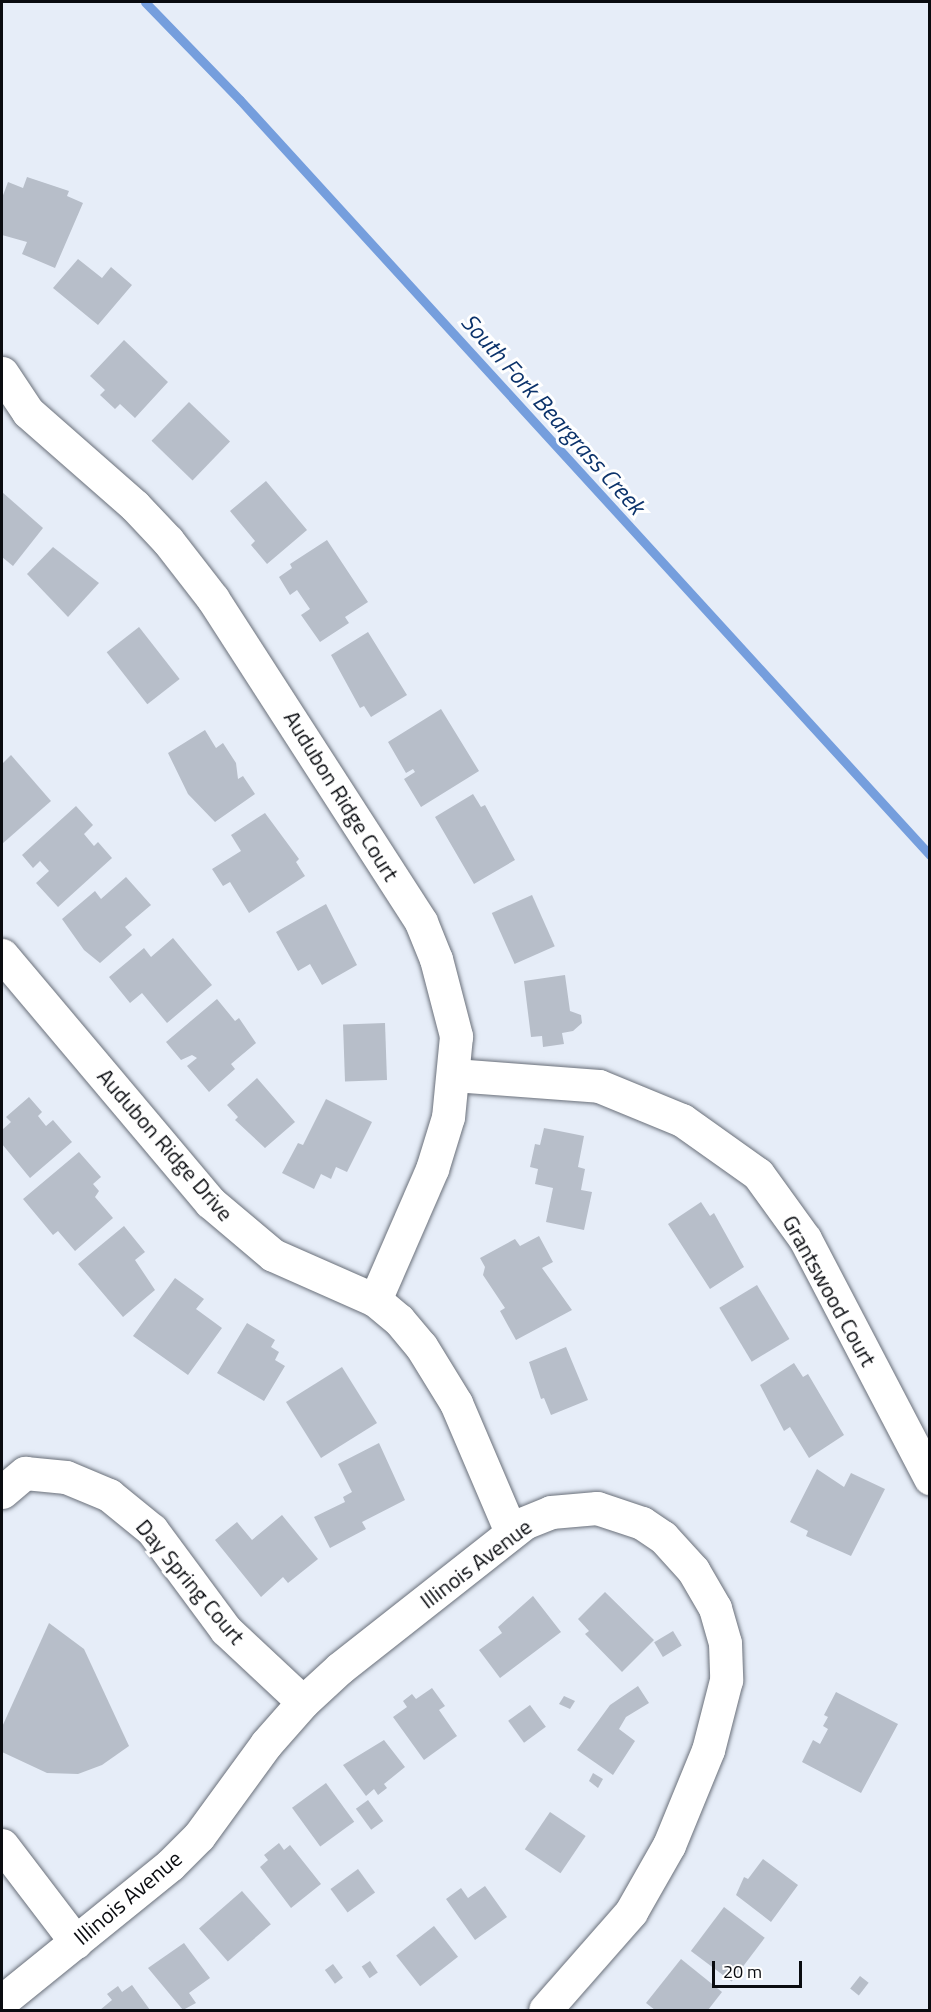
<!DOCTYPE html>
<style>
body{margin:0}
#map{position:relative;width:931px;height:2012px;overflow:hidden;background:#e6edf8;font-family:"Titillium Web",sans-serif}
div>[style]{position:absolute}
.stream>*{height:9px;margin:-4.5px;padding:0 4.5px;transform-origin:4.5px;border-radius:4.5px;background:#759edd}
.building>*{inset:0;background:#b7bec9;transform-origin:0 0}
.roads{filter:drop-shadow(0 0 2px #6a707a) drop-shadow(0 0 2px #6a707a)}
.minor>*{height:33px;margin:-16.5px;padding:0 16.5px;transform-origin:16.5px;border-radius:16.5px;background:#fff}
span{translate:-50% -50%;white-space:nowrap;text-align:center;line-height:1.15;-webkit-text-stroke:6px #fff;paint-order:stroke}
.street-label{font-size:22px;color:#0a0c10}
.water-label{font-size:24px;color:#0c336b;font-style:italic}
.frame{position:absolute;inset:0;border:3px solid #0a0c10;pointer-events:none}
.scale{position:absolute;left:712px;top:1961px;width:90px;height:27px;box-sizing:border-box;border:3px solid #0a0c10;border-top:0;padding-left:8px;font-size:18px;line-height:21px;white-space:nowrap;color:#0a0c10;-webkit-text-stroke:4px #fff;paint-order:stroke}
</style>
<div id="map">
<div class="stream">
<i style="left:145px;top:2px;width:136px;rotate:45.9deg"></i>
<i style="left:240px;top:100px;width:1023px;rotate:47.58deg"></i>
</div>
<div class="building">
<i style="clip-path:polygon(27px 177px,69px 191px,67px 196px,83px 203px,55px 268px,22px 254px,27px 242px,2px 235px,2px 198px,8px 182px,23px 188px)"></i>
<i style="clip-path:polygon(78px 259px,102px 278px,111px 267px,132px 285px,98px 325px,53px 288px)"></i>
<i style="clip-path:polygon(124px 340px,168px 382px,135px 418px,120px 404px,115px 409px,100px 395px,105px 390px,90px 376px)"></i>
<i style="left:189px;top:402px;width:57px;height:54px;rotate:44deg"></i>
<i style="clip-path:polygon(266px 481px,307px 530px,267px 564px,251px 545px,255px 541px,230px 511px)"></i>
<i style="clip-path:polygon(2px 492px,43px 528px,13px 566px,2px 557px)"></i>
<i style="clip-path:polygon(327px 540px,368px 602px,345px 617px,349px 623px,320px 642px,301px 615px,310px 609px,297px 590px,290px 595px,279px 577px,292px 568px,290px 564px)"></i>
<i style="clip-path:polygon(53px 547px,99px 583px,68px 617px,27px 574px)"></i>
<i style="left:139px;top:627px;width:66px;height:41px;rotate:52deg"></i>
<i style="clip-path:polygon(368px 632px,407px 695px,371px 717px,364px 706px,360px 708px,331px 655px)"></i>
<i style="clip-path:polygon(441px 709px,479px 771px,421px 807px,404px 779px,415px 772px,413px 769px,406px 773px,388px 742px)"></i>
<i style="clip-path:polygon(205px 730px,216px 748px,223px 743px,236px 763px,238px 779px,243px 776px,255px 794px,215px 822px,188px 794px,168px 753px)"></i>
<i style="clip-path:polygon(11px 755px,51px 801px,2px 844px,2px 764px)"></i>
<i style="clip-path:polygon(473px 794px,481px 807px,485px 805px,515px 860px,474px 884px,435px 817px)"></i>
<i style="clip-path:polygon(76px 806px,93px 825px,84px 834px,94px 846px,98px 842px,112px 858px,58px 907px,36px 883px,49px 871px,40px 861px,33px 868px,22px 855px)"></i>
<i style="clip-path:polygon(265px 813px,299px 859px,296px 862px,305px 876px,249px 913px,230px 882px,223px 886px,212px 869px,241px 851px,231px 835px)"></i>
<i style="clip-path:polygon(126px 877px,151px 905px,125px 927px,132px 935px,100px 963px,84px 950px,62px 919px,95px 891px,101px 899px)"></i>
<i style="left:532px;top:895px;width:56px;height:44px;rotate:66deg"></i>
<i style="clip-path:polygon(326px 904px,357px 965px,322px 985px,310px 964px,298px 971px,276px 932px)"></i>
<i style="clip-path:polygon(173px 938px,212px 985px,167px 1023px,142px 993px,130px 1003px,109px 977px,144px 948px,151px 957px)"></i>
<i style="clip-path:polygon(565px 975px,570px 1011px,581px 1015px,582px 1023px,573px 1031px,562px 1033px,564px 1044px,543px 1047px,542px 1036px,531px 1037px,524px 981px)"></i>
<i style="clip-path:polygon(217px 999px,235px 1021px,239px 1018px,256px 1043px,231px 1064px,235px 1069px,209px 1092px,187px 1066px,197px 1058px,192px 1055px,181px 1060px,166px 1042px)"></i>
<i style="left:385px;top:1023px;width:57px;height:42px;rotate:88deg"></i>
<i style="clip-path:polygon(257px 1078px,295px 1122px,265px 1148px,235px 1120px,238px 1117px,227px 1105px)"></i>
<i style="clip-path:polygon(29px 1097px,42px 1112px,38px 1116px,46px 1126px,53px 1120px,72px 1142px,30px 1178px,2px 1144px,2px 1130px,11px 1122px,6px 1117px)"></i>
<i style="clip-path:polygon(326px 1099px,372px 1122px,347px 1172px,336px 1167px,331px 1179px,321px 1174px,314px 1189px,282px 1173px,298px 1143px,303px 1145px)"></i>
<i style="clip-path:polygon(544px 1128px,584px 1136px,578px 1167px,585px 1169px,581px 1190px,592px 1192px,584px 1230px,546px 1222px,553px 1188px,535px 1184px,538px 1169px,530px 1167px,535px 1144px,540px 1145px)"></i>
<i style="clip-path:polygon(79px 1152px,101px 1177px,93px 1184px,99px 1191px,95px 1197px,113px 1218px,75px 1251px,58px 1231px,53px 1235px,23px 1199px)"></i>
<i style="clip-path:polygon(701px 1202px,710px 1216px,714px 1213px,744px 1267px,710px 1289px,668px 1224px)"></i>
<i style="clip-path:polygon(124px 1226px,145px 1252px,135px 1260px,155px 1290px,123px 1317px,78px 1264px)"></i>
<i style="clip-path:polygon(539px 1236px,553px 1262px,542px 1268px,572px 1310px,516px 1340px,500px 1311px,505px 1308px,483px 1275px,485px 1267px,480px 1258px,515px 1239px,520px 1246px)"></i>
<i style="clip-path:polygon(175px 1278px,204px 1299px,196px 1309px,222px 1328px,188px 1375px,133px 1336px)"></i>
<i style="left:757px;top:1285px;width:63px;height:44px;rotate:59deg"></i>
<i style="clip-path:polygon(247px 1323px,275px 1340px,271px 1347px,279px 1352px,275px 1360px,285px 1366px,264px 1401px,217px 1373px)"></i>
<i style="clip-path:polygon(566px 1347px,588px 1400px,551px 1415px,544px 1398px,541px 1399px,529px 1362px)"></i>
<i style="clip-path:polygon(794px 1363px,803px 1377px,808px 1374px,844px 1435px,809px 1458px,790px 1427px,784px 1431px,760px 1385px)"></i>
<i style="left:342px;top:1367px;width:66px;height:66px;rotate:58deg"></i>
<i style="clip-path:polygon(379px 1443px,405px 1500px,362px 1522px,366px 1529px,330px 1548px,314px 1517px,345px 1502px,343px 1497px,352px 1492px,338px 1464px)"></i>
<i style="clip-path:polygon(817px 1469px,844px 1487px,851px 1473px,885px 1489px,851px 1556px,806px 1536px,808px 1531px,790px 1522px)"></i>
<i style="clip-path:polygon(282px 1515px,318px 1559px,288px 1583px,283px 1577px,261px 1597px,215px 1540px,237px 1522px,252px 1540px)"></i>
<i style="clip-path:polygon(605px 1592px,654px 1640px,622px 1672px,585px 1634px,589px 1631px,578px 1619px)"></i>
<i style="clip-path:polygon(533px 1596px,561px 1632px,500px 1678px,479px 1650px,502px 1633px,498px 1627px)"></i>
<i style="clip-path:polygon(49px 1623px,84px 1649px,129px 1746px,102px 1765px,78px 1774px,47px 1773px,2px 1752px,2px 1727px)"></i>
<i style="left:673px;top:1631px;width:17px;height:22px;rotate:59deg"></i>
<i style="clip-path:polygon(638px 1686px,649px 1703px,626px 1717px,619px 1729px,635px 1741px,613px 1775px,577px 1750px,610px 1705px)"></i>
<i style="clip-path:polygon(432px 1688px,445px 1706px,439px 1710px,457px 1736px,424px 1760px,393px 1717px,407px 1707px,403px 1701px,412px 1694px,416px 1699px)"></i>
<i style="clip-path:polygon(836px 1692px,898px 1724px,861px 1793px,802px 1762px,813px 1740px,820px 1744px,828px 1729px,823px 1726px,828px 1717px,824px 1715px)"></i>
<i style="clip-path:polygon(564px 1696px,575px 1701px,570px 1709px,559px 1704px)"></i>
<i style="left:530px;top:1705px;width:27px;height:27px;rotate:54deg"></i>
<i style="clip-path:polygon(384px 1740px,405px 1767px,384px 1784px,387px 1788px,378px 1795px,374px 1789px,366px 1796px,343px 1765px)"></i>
<i style="clip-path:polygon(593px 1773px,603px 1779px,598px 1788px,589px 1781px)"></i>
<i style="left:326px;top:1783px;width:48px;height:42px;rotate:54deg"></i>
<i style="left:368px;top:1800px;width:26px;height:15px;rotate:54deg"></i>
<i style="left:550px;top:1812px;width:43px;height:45px;rotate:34deg"></i>
<i style="clip-path:polygon(279px 1843px,284px 1850px,290px 1845px,321px 1884px,291px 1908px,260px 1867px,268px 1860px,264px 1855px)"></i>
<i style="clip-path:polygon(763px 1859px,798px 1885px,771px 1922px,736px 1895px,744px 1877px,748px 1879px)"></i>
<i style="left:358px;top:1869px;width:29px;height:34px;rotate:54deg"></i>
<i style="clip-path:polygon(485px 1886px,507px 1917px,475px 1940px,446px 1899px,461px 1888px,468px 1898px)"></i>
<i style="left:242px;top:1891px;width:44px;height:57px;rotate:49deg"></i>
<i style="left:724px;top:1907px;width:51px;height:55px;rotate:37deg"></i>
<i style="left:434px;top:1926px;width:39px;height:48px;rotate:52deg"></i>
<i style="clip-path:polygon(184px 1943px,210px 1978px,189px 1993px,196px 2003px,183px 2010px,148px 1968px)"></i>
<i style="clip-path:polygon(681px 1959px,722px 1992px,708px 2010px,655px 2010px,646px 2003px)"></i>
<i style="left:370px;top:1961px;width:14px;height:10px;rotate:56deg"></i>
<i style="left:333px;top:1964px;width:17px;height:10px;rotate:54deg"></i>
<i style="left:860px;top:1976px;width:11px;height:16px;rotate:38deg"></i>
<i style="clip-path:polygon(132px 1985px,150px 2010px,100px 2010px,112px 2000px,107px 1994px,118px 1986px,122px 1992px)"></i>
</div>
<div class="roads">
<div class="minor">
<i style="left:2px;top:373px;width:47px;rotate:56.3deg"></i>
<i style="left:28px;top:412px;width:142px;rotate:41.3deg"></i>
<i style="left:135px;top:506px;width:48px;rotate:46.7deg"></i>
<i style="left:168px;top:541px;width:73px;rotate:52.2deg"></i>
<i style="left:213px;top:599px;width:384px;rotate:57.2deg"></i>
<i style="left:421px;top:922px;width:40px;rotate:68deg"></i>
<i style="left:436px;top:959px;width:80px;rotate:75.4deg"></i>
<i style="left:456px;top:1036px;width:81px;rotate:95.6deg"></i>
<i style="left:448px;top:1117px;width:54px;rotate:107.1deg"></i>
<i style="left:432px;top:1169px;width:143px;rotate:113.5deg"></i>
<i style="left:2px;top:955px;width:323px;rotate:49.9deg"></i>
<i style="left:210px;top:1202px;width:82px;rotate:40.1deg"></i>
<i style="left:273px;top:1255px;width:111px;rotate:23.8deg"></i>
<i style="left:375px;top:1300px;width:31px;rotate:40deg"></i>
<i style="left:399px;top:1320px;width:34px;rotate:50deg"></i>
<i style="left:421px;top:1346px;width:67px;rotate:58.4deg"></i>
<i style="left:456px;top:1403px;width:140px;rotate:66.9deg"></i>
<i style="left:454px;top:1075px;width:145px;rotate:4.3deg"></i>
<i style="left:599px;top:1086px;width:90px;rotate:22.3deg"></i>
<i style="left:682px;top:1120px;width:93px;rotate:35.4deg"></i>
<i style="left:758px;top:1174px;width:80px;rotate:54.1deg"></i>
<i style="left:805px;top:1239px;width:270px;rotate:62.4deg"></i>
<i style="left:2px;top:1492px;width:30px;rotate:-40deg"></i>
<i style="left:25px;top:1473px;width:41px;rotate:5.6deg"></i>
<i style="left:66px;top:1477px;width:47px;rotate:22.7deg"></i>
<i style="left:109px;top:1495px;width:55px;rotate:39.1deg"></i>
<i style="left:152px;top:1530px;width:124px;rotate:53.5deg"></i>
<i style="left:226px;top:1630px;width:105px;rotate:43.1deg"></i>
<i style="left:2px;top:1845px;width:122px;rotate:52.7deg"></i>
<i style="left:2px;top:2001px;width:216px;rotate:-39deg"></i>
<i style="left:170px;top:1865px;width:41px;rotate:-45deg"></i>
<i style="left:199px;top:1836px;width:114px;rotate:-53.9deg"></i>
<i style="left:266px;top:1744px;width:56px;rotate:-48.6deg"></i>
<i style="left:303px;top:1702px;width:50px;rotate:-42.6deg"></i>
<i style="left:340px;top:1668px;width:234px;rotate:-38.2deg"></i>
<i style="left:524px;top:1523px;width:29px;rotate:-22deg"></i>
<i style="left:551px;top:1512px;width:46px;rotate:-5deg"></i>
<i style="left:597px;top:1508px;width:47px;rotate:18.4deg"></i>
<i style="left:642px;top:1523px;width:25px;rotate:34deg"></i>
<i style="left:663px;top:1537px;width:45px;rotate:47.7deg"></i>
<i style="left:693px;top:1570px;width:44px;rotate:59.9deg"></i>
<i style="left:715px;top:1608px;width:36px;rotate:74deg"></i>
<i style="left:725px;top:1643px;width:37px;rotate:88deg"></i>
<i style="left:726px;top:1680px;width:72px;rotate:104.4deg"></i>
<i style="left:708px;top:1750px;width:103px;rotate:112.3deg"></i>
<i style="left:669px;top:1845px;width:77px;rotate:119.6deg"></i>
<i style="left:631px;top:1912px;width:130px;rotate:131.3deg"></i>
</div>
</div>
<div class="street-label">
<span style="left:341px;top:796px;rotate:58deg">Audubon Ridge Court</span>
<span style="left:165px;top:1145px;rotate:49deg">Audubon Ridge Drive</span>
<span style="left:829px;top:1291px;rotate:61deg">Grantswood Court</span>
<span style="left:476px;top:1564px;rotate:-37deg">Illinois Avenue</span>
<span style="left:190px;top:1582px;rotate:50deg">Day Spring Court</span>
<span style="left:128px;top:1898px;rotate:-40deg">Illinois Avenue</span>
</div>
<div class="water-label">
<span style="left:553px;top:414px;rotate:48deg">South Fork Beargrass Creek</span>
</div>
<div class="frame"></div>
<div class="scale">20 m</div>
</div>
